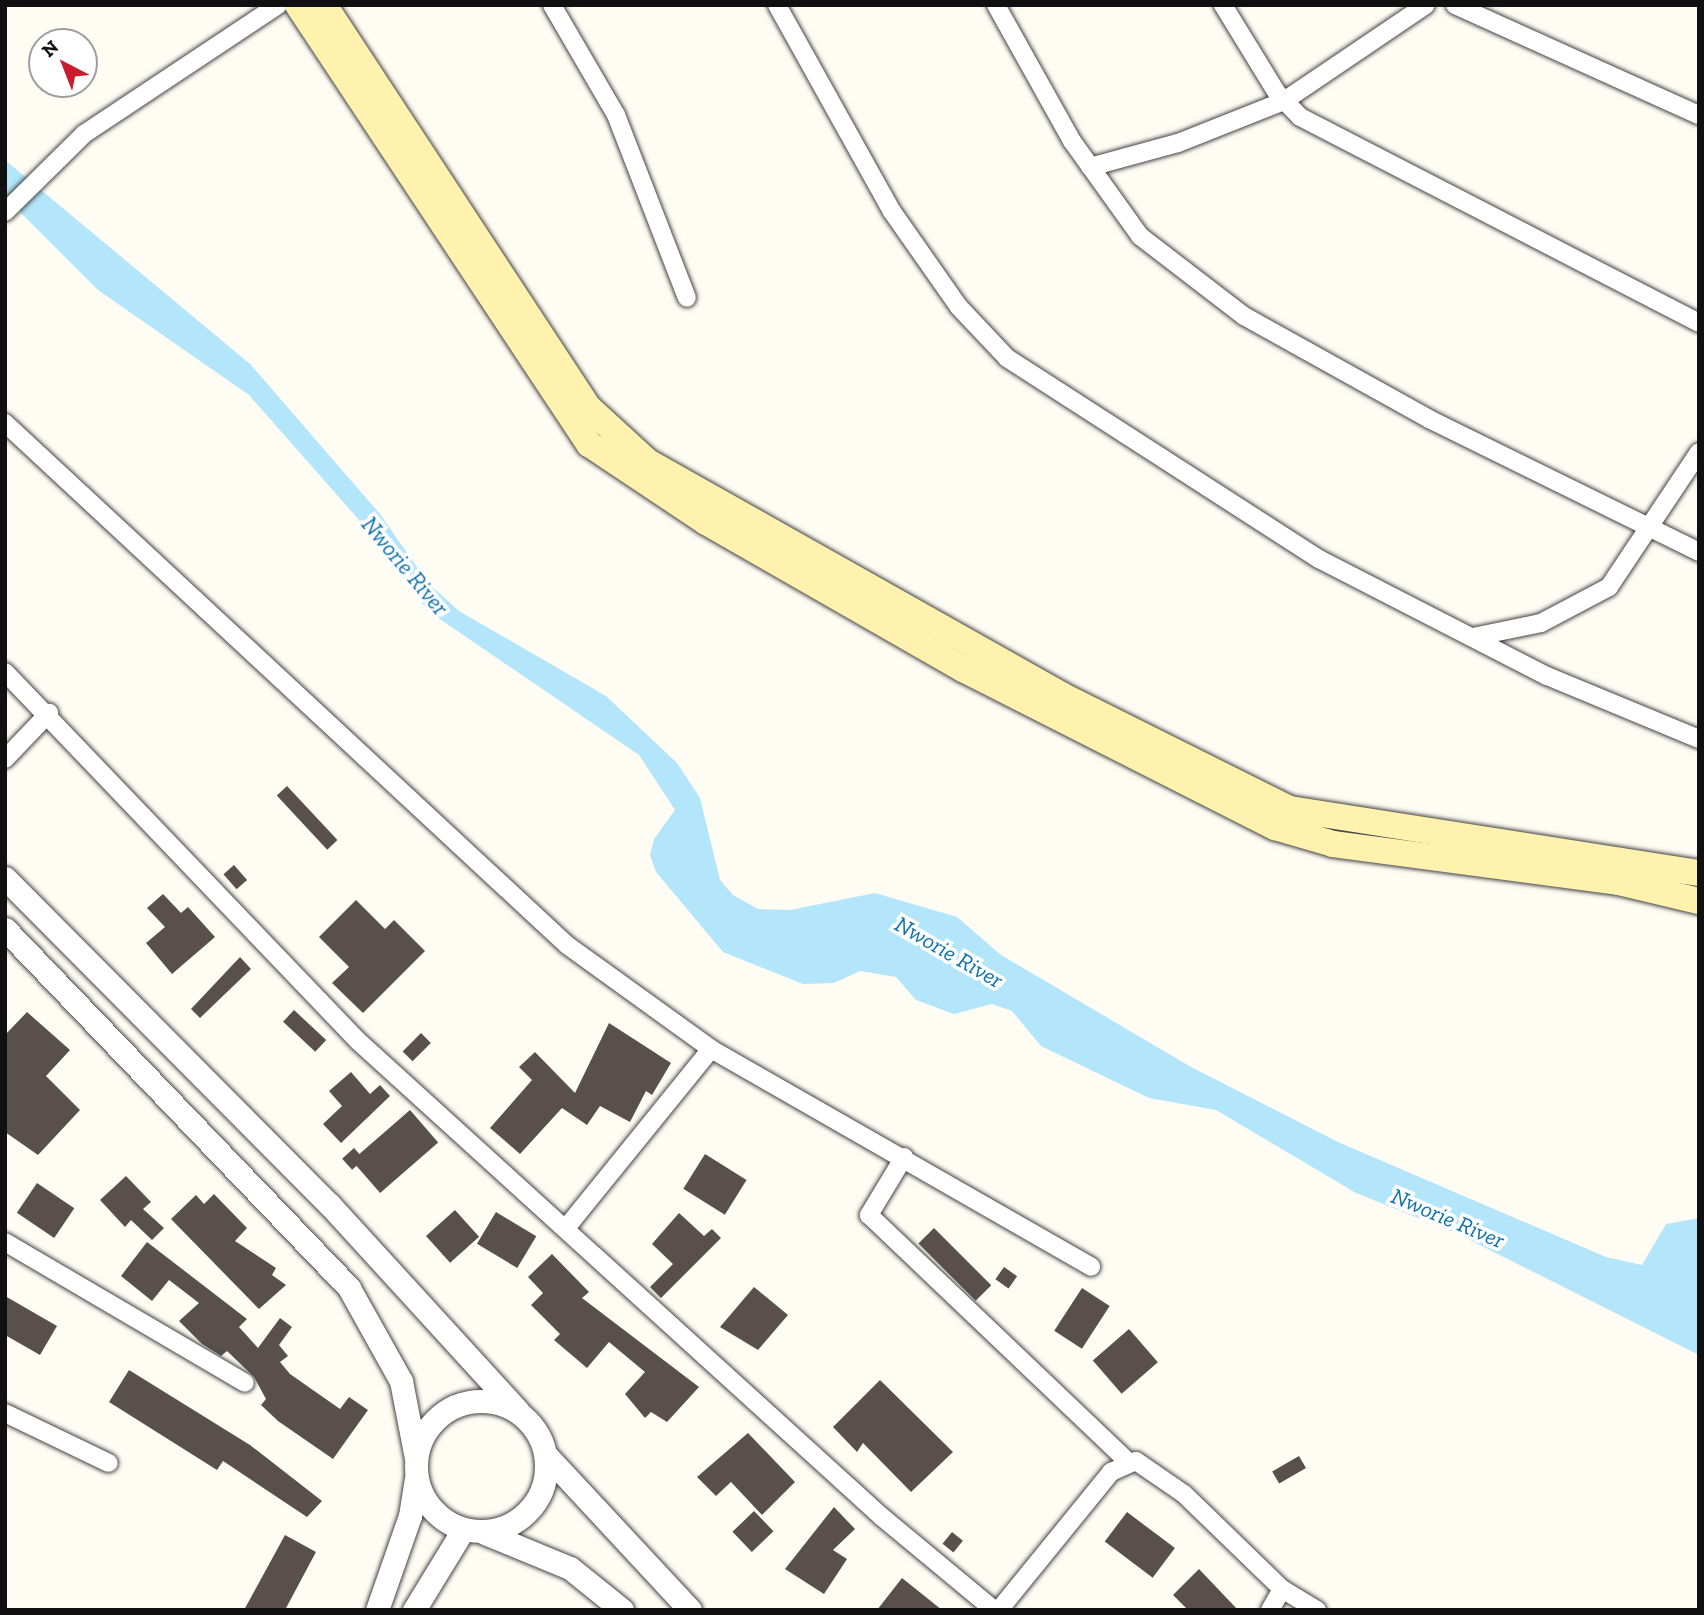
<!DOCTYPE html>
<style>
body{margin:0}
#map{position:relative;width:1704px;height:1615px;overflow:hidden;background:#fffcf3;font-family:"Zilla Slab",serif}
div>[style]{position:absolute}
.water>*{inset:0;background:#b3e5fb}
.building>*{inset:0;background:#5a504b;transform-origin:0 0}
.roads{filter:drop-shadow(0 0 2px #434343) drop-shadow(0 0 2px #434343)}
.minor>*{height:18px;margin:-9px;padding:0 9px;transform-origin:9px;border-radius:9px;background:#fff}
.tertiary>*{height:23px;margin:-11.5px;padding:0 11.5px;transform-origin:11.5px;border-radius:11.5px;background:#fff}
.tertiary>.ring{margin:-11.5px;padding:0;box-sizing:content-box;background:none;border:23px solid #fff;border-radius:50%}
.secondary>*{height:26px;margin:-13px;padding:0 13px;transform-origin:13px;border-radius:13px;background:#fff1ae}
span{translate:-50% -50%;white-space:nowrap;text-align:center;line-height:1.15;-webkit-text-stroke:7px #fff;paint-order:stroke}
.water-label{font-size:23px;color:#0d72ae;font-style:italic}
.frame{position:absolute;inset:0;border:7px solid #101010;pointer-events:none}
.north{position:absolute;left:28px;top:28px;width:70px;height:70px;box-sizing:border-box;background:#fff;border:2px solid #9f9f9f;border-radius:50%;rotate:318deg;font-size:19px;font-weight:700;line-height:28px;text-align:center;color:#101010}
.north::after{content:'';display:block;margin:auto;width:24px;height:32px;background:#cd1b2e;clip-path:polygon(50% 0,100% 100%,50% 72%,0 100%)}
</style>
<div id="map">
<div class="water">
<i style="clip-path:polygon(5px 160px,250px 364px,380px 514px,428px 583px,459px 611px,606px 696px,677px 763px,700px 798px,720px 880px,733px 895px,758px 909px,790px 910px,875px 893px,957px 917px,1001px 955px,1191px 1067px,1338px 1142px,1606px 1257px,1642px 1265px,1666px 1224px,1699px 1218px,1699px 1355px,1458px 1234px,1356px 1193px,1216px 1110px,1149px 1098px,1041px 1046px,1012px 1011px,992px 1004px,954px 1014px,916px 1000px,896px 977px,860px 971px,834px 983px,803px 984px,723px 952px,656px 872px,650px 855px,654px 839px,675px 810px,639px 755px,428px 611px,374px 537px,249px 395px,98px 290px,5px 197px)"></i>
</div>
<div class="building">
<i style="left:287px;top:786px;width:74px;height:14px;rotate:47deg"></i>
<i style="left:234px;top:865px;width:20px;height:14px;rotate:49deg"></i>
<i style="clip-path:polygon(163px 894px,181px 913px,188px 907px,215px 937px,172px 974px,146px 943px,165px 927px,147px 908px)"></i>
<i style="clip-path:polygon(356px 900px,385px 929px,394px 920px,425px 951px,363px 1013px,332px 983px,349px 967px,319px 937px)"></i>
<i style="clip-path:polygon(240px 957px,251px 969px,200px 1018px,191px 1009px)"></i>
<i style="left:294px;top:1010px;width:44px;height:16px;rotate:43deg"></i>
<i style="clip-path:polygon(27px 1012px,70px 1050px,46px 1076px,80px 1110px,38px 1155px,5px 1132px,5px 1035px)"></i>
<i style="clip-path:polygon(609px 1023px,671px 1063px,652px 1095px,646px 1091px,630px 1122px,600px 1106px,587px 1125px,562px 1108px,520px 1154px,490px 1128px,532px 1080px,519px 1067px,535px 1052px,575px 1093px)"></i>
<i style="left:421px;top:1033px;width:14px;height:26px;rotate:45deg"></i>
<i style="clip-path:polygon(351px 1072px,370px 1094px,380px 1085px,390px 1096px,341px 1143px,323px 1124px,342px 1106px,329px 1091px)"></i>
<i style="left:410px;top:1110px;width:43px;height:77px;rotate:49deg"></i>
<i style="left:354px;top:1148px;width:15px;height:16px;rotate:48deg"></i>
<i style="left:705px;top:1154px;width:49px;height:41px;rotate:32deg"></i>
<i style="clip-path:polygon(126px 1176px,151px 1202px,143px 1209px,164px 1228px,152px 1240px,131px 1220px,125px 1227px,100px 1200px)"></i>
<i style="left:37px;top:1183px;width:45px;height:36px;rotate:34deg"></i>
<i style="clip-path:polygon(214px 1194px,247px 1228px,235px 1241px,276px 1268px,272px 1275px,286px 1285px,259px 1309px,171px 1219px,196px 1195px,204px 1204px)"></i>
<i style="left:455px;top:1210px;width:36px;height:39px;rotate:48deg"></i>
<i style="left:496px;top:1212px;width:47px;height:37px;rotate:31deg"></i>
<i style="clip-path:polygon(679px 1213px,704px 1236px,712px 1229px,721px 1238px,661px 1298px,650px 1287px,673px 1264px,652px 1244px)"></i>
<i style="left:934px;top:1228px;width:81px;height:22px;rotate:45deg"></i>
<i style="clip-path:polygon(147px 1242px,247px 1319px,239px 1327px,258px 1348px,280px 1318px,292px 1327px,279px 1345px,288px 1356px,280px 1362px,290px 1374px,340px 1409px,349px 1397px,368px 1410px,333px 1459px,278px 1421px,261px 1405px,266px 1399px,254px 1377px,227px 1351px,221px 1356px,202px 1344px,179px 1321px,199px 1303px,169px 1280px,152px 1301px,121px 1276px)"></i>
<i style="clip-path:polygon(552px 1254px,589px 1292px,582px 1298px,699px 1387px,667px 1422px,651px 1412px,645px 1418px,625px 1394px,645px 1372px,609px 1342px,587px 1368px,554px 1340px,560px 1334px,531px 1305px,543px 1293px,528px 1277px)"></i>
<i style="left:1004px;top:1267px;width:16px;height:15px;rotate:35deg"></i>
<i style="clip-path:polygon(754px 1287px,788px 1315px,758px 1350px,720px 1327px)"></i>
<i style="left:1082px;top:1288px;width:33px;height:51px;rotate:33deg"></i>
<i style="clip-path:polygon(5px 1296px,57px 1326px,40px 1355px,5px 1335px)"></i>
<i style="left:1129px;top:1329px;width:44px;height:48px;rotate:49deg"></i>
<i style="clip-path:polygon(129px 1370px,250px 1445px,322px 1501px,307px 1517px,223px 1461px,217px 1470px,109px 1402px)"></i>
<i style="clip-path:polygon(880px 1380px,953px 1452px,911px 1492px,863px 1443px,857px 1452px,833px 1427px)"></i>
<i style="clip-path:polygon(748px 1433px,795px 1482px,762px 1515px,731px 1482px,716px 1496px,697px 1477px)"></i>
<i style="left:1299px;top:1456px;width:14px;height:31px;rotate:60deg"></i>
<i style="clip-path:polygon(834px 1507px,855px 1529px,833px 1550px,847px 1559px,824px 1594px,785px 1569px)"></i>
<i style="left:754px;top:1511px;width:28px;height:30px;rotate:46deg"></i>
<i style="left:1127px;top:1512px;width:60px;height:37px;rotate:37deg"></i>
<i style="left:952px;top:1532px;width:14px;height:15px;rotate:39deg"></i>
<i style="clip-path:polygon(285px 1535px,316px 1552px,285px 1610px,244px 1610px)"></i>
<i style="clip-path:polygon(1199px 1569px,1238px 1610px,1188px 1610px,1173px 1595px)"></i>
<i style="clip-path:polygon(902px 1578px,942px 1610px,877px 1610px)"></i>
</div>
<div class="roads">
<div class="minor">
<i style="left:552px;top:5px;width:127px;rotate:59.8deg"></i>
<i style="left:616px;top:115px;width:196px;rotate:68.8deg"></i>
<i style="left:777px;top:5px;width:235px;rotate:60.9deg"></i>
<i style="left:891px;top:210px;width:118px;rotate:55deg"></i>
<i style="left:959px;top:307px;width:70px;rotate:46.7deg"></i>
<i style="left:1007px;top:358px;width:371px;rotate:32.8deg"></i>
<i style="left:1319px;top:559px;width:256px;rotate:27.2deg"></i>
<i style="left:1547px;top:676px;width:165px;rotate:22.5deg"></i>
<i style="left:996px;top:5px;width:156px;rotate:60.8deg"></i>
<i style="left:1072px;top:141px;width:117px;rotate:54.4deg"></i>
<i style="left:1140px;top:236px;width:131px;rotate:37.6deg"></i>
<i style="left:1244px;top:316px;width:212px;rotate:29.1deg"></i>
<i style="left:1429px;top:419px;width:301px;rotate:26.2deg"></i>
<i style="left:1223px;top:5px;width:103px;rotate:58.5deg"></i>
<i style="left:1277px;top:93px;width:33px;rotate:46deg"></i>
<i style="left:1300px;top:117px;width:449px;rotate:27.3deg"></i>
<i style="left:1455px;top:5px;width:268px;rotate:24.3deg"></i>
<i style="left:1090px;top:167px;width:91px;rotate:-15.3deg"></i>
<i style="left:1178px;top:143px;width:114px;rotate:-21.6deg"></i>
<i style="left:1284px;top:101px;width:171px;rotate:-34.1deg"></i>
<i style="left:5px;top:212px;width:111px;rotate:-44.6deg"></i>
<i style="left:84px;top:134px;width:233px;rotate:-33.6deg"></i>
<i style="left:5px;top:423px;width:767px;rotate:42.89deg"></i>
<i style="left:567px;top:945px;width:178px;rotate:35.8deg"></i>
<i style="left:711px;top:1049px;width:230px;rotate:129deg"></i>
<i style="left:1473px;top:637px;width:69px;rotate:-11.6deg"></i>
<i style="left:1541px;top:623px;width:77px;rotate:-27.9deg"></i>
<i style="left:1609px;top:587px;width:162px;rotate:-56.3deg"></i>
<i style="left:5px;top:672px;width:509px;rotate:46.27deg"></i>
<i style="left:357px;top:1040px;width:709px;rotate:42.26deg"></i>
<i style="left:882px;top:1517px;width:146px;rotate:39.7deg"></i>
<i style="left:5px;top:759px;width:64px;rotate:-46.3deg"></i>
<i style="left:711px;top:1049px;width:438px;rotate:29.8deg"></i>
<i style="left:904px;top:1157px;width:68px;rotate:121.1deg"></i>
<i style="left:869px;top:1215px;width:356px;rotate:43.6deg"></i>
<i style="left:5px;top:1242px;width:278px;rotate:30.4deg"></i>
<i style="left:5px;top:1413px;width:115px;rotate:25.7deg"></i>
<i style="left:999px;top:1610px;width:178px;rotate:-50.9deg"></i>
<i style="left:1111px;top:1472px;width:27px;rotate:-24deg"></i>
<i style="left:1136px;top:1461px;width:58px;rotate:34.5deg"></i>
<i style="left:1184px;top:1494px;width:136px;rotate:44.1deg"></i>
<i style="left:1282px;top:1589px;width:41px;rotate:31deg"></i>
<i style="left:1270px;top:1610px;width:24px;rotate:-60deg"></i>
</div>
<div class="tertiary">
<i style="left:5px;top:878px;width:460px;rotate:45.2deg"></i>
<i style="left:329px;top:1204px;width:279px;rotate:47.6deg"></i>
<i style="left:5px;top:929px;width:497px;rotate:46.2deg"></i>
<i style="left:349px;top:1288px;width:107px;rotate:60.8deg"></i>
<i style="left:401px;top:1381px;width:78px;rotate:79deg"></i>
<i class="ring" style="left:416px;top:1401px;width:107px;height:107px"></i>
<i style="left:547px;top:1456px;width:210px;rotate:47.1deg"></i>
<i style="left:485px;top:1533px;width:92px;rotate:22.4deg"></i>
<i style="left:570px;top:1568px;width:67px;rotate:38.9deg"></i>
<i style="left:377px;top:1610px;width:100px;rotate:-70.7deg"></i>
<i style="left:410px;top:1516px;width:37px;rotate:-81deg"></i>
<i style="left:414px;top:1610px;width:94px;rotate:-58.5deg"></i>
</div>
<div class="secondary">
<i style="left:298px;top:5px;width:527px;rotate:56.46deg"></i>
<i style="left:589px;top:444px;width:141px;rotate:33.7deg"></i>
<i style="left:706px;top:522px;width:296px;rotate:29.8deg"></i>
<i style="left:963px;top:669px;width:350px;rotate:26.9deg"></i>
<i style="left:1275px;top:827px;width:60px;rotate:16.3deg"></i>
<i style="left:1333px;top:844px;width:289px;rotate:7.6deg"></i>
<i style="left:1619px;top:882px;width:82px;rotate:13.4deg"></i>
<i style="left:324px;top:5px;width:481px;rotate:56.7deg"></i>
<i style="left:588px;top:407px;width:81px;rotate:42.5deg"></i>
<i style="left:648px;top:462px;width:474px;rotate:29.4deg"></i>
<i style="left:1061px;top:695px;width:256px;rotate:26.5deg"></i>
<i style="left:1290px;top:809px;width:414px;rotate:8.9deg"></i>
</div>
</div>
<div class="water-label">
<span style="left:405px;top:566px;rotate:50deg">Nworie River</span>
<span style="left:949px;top:952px;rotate:30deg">Nworie River</span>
<span style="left:1448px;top:1218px;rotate:23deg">Nworie River</span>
</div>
<div class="frame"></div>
<div class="north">N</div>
</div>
